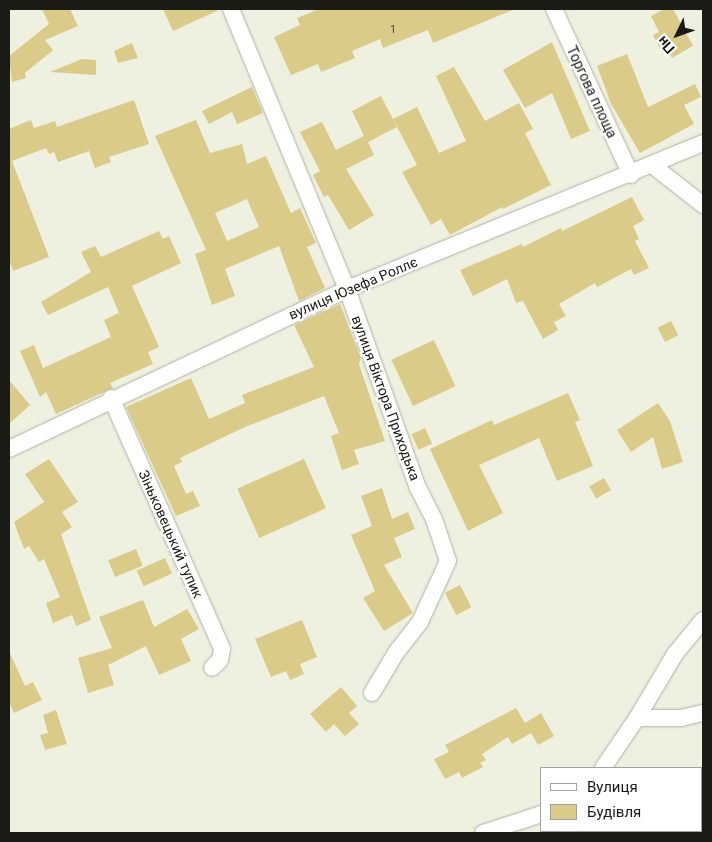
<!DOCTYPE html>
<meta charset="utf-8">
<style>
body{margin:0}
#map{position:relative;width:712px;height:842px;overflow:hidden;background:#eef1e0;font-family:Roboto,sans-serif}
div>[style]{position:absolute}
.building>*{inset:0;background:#dbcb89;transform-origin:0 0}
.roads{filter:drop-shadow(0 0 1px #aeb1a1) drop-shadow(0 0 1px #aeb1a1)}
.minor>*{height:16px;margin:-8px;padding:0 8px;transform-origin:8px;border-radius:8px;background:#fff}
span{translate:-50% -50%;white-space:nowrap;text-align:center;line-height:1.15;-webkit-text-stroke:4.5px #fff;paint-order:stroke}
.number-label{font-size:11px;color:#4a4732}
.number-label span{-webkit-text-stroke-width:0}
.street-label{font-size:14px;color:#1a1b15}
.frame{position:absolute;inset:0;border:10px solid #1a1b15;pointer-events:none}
.legend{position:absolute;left:540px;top:767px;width:162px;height:65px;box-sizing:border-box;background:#fff;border:1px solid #a3a4a1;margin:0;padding:6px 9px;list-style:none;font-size:15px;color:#1a1b15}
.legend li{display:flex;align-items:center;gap:10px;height:25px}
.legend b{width:25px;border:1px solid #a3a4a1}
.north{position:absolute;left:652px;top:10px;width:50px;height:50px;-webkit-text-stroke:4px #fff;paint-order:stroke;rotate:228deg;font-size:14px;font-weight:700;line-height:20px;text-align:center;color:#1a1b15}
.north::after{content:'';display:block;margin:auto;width:18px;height:22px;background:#1a1b15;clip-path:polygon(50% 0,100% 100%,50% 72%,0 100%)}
</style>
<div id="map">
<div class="building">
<i style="clip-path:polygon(42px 9px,70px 9px,78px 26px,45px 40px,53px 50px,25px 73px,26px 78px,12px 82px,9px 56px,49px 24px)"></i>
<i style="clip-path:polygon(163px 9px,221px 9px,173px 31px)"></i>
<i style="clip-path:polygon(319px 9px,515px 9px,433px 43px,428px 30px,383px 48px,380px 39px,352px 51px,355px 58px,321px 72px,318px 64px,291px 75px,274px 37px,300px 25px,297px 18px)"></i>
<i style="clip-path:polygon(664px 9px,673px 9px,693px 46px,672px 58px,665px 45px,660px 48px,653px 35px,659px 32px,651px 16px)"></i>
<i style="clip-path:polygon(552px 42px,590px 131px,571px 139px,552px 93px,525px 108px,503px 70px)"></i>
<i style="clip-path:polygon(132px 43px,138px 58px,118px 63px,114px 51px)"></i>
<i style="clip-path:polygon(627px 54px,648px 107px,695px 84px,701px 97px,684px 105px,694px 124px,640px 153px,611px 104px,597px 66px)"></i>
<i style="clip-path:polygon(82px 59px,96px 60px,96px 75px,50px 72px)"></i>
<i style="clip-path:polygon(454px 67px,485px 121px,519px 103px,533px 129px,525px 133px,551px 185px,503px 209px,502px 207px,450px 235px,441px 219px,431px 225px,402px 172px,417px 165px,393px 119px,417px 107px,439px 153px,466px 141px,436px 76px)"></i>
<i style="clip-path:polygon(252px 87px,263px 113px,237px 124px,232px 112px,209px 124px,202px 111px)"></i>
<i style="clip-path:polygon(381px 96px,397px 127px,368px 142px,374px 155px,346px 169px,374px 215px,349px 230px,328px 195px,324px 197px,313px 175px,320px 171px,300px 132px,322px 122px,336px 150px,364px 136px,352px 111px)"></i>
<i style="clip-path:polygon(134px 100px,149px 144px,109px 157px,111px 162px,95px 168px,89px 151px,58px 162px,54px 152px,49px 154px,46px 148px,12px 161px,49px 257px,13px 271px,9px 260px,9px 129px,31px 120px,34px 128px,55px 121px,57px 127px)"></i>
<i style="clip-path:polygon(evenodd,196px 120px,210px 153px,242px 144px,247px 164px,266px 156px,291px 213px,300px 208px,316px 243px,307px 247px,325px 288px,299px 301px,279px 246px,225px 269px,235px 296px,212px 305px,195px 254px,206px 250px,155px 136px,196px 120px,247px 199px,259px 227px,227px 241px,215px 213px,247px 199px)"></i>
<i style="clip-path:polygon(632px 197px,644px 220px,633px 226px,639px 239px,635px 241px,649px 268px,634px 275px,631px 269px,597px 287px,595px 283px,559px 304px,566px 316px,554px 322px,558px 330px,543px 339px,523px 301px,516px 303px,507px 279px,473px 296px,460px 270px,522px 244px,523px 247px,561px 228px,562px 231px)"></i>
<i style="clip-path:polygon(159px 231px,163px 239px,169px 236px,181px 263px,132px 286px,159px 347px,148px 352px,153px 364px,110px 383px,113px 388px,56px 414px,46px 392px,40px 397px,20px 351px,34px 345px,43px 368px,111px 337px,104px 320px,119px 313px,108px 287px,48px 315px,41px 302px,91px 272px,81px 252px,95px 246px,101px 257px)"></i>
<i style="clip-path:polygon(340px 304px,361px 358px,359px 364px,385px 441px,354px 450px,359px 464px,342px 470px,331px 436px,339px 433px,324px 396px,245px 427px,180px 458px,182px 462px,174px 466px,186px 494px,193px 491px,200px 506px,176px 516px,126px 407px,191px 378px,209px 419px,245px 403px,242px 395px,314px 367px,294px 325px)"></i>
<i style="left:671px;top:321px;width:16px;height:15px;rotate:63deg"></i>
<i style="left:434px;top:340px;width:51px;height:47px;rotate:65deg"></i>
<i style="clip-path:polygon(9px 380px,30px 405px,9px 424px)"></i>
<i style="clip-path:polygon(568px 393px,580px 420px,575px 422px,593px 466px,557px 481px,539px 438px,479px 465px,503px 513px,468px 531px,430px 449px,492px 420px,494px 425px)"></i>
<i style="clip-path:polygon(658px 403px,670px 421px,683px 462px,662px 469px,653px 437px,631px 452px,617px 430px)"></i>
<i style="left:425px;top:428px;width:17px;height:15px;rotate:65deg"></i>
<i style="clip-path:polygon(49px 459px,78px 502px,62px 512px,72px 527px,61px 534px,91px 620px,76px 626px,72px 615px,53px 623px,46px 603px,60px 597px,44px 559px,39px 562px,29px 546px,24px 549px,14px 522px,44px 502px,25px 474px)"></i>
<i style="left:304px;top:459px;width:54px;height:73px;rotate:66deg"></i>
<i style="left:604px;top:478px;width:14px;height:17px;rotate:60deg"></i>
<i style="clip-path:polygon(382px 488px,392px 519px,408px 512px,415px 529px,394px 538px,402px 557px,384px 565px,413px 613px,384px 631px,363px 598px,375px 591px,351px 535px,372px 526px,361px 496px)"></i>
<i style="left:136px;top:549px;width:18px;height:30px;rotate:68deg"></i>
<i style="left:165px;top:558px;width:17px;height:31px;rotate:66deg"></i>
<i style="left:460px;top:585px;width:25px;height:17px;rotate:63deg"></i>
<i style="clip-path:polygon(143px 600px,154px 627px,187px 609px,199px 629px,181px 639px,191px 661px,159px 675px,146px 646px,108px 665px,114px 685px,88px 693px,78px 658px,112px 648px,99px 617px)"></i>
<i style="clip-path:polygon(302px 620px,317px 657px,300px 664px,304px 674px,290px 680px,286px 671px,271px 677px,255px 639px)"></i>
<i style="clip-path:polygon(9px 651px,25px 686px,33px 682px,42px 700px,14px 713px,9px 702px)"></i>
<i style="clip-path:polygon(341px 687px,357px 706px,349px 713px,359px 724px,345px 736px,334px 724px,326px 732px,310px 714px)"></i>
<i style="clip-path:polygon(516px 708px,525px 723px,541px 713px,554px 736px,538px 745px,531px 733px,512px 744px,508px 737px,482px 754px,486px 760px,480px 763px,483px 767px,462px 778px,459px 772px,445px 779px,434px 759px,449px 752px,445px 745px)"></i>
<i style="clip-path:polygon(56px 710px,67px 744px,45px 750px,40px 735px,48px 733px,43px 715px)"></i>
</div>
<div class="roads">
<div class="minor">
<i style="left:231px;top:9px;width:303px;rotate:67.5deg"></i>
<i style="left:347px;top:289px;width:209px;rotate:70.4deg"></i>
<i style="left:417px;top:486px;width:37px;rotate:63deg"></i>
<i style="left:434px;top:519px;width:44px;rotate:71.6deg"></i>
<i style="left:448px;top:561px;width:67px;rotate:114.7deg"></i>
<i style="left:420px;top:622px;width:37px;rotate:128deg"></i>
<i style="left:397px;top:651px;width:49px;rotate:120.8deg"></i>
<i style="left:554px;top:9px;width:183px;rotate:65.1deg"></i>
<i style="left:652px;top:165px;width:65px;rotate:38.1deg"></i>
<i style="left:111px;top:398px;width:274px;rotate:66.1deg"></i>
<i style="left:222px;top:649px;width:11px;rotate:100deg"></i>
<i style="left:220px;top:660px;width:11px;rotate:135deg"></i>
<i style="left:9px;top:449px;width:374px;rotate:-25.3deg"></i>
<i style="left:347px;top:289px;width:385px;rotate:-22.3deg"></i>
<i style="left:637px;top:718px;width:74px;rotate:-59.3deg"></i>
<i style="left:675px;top:654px;width:44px;rotate:-50.5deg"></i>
<i style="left:603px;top:768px;width:60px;rotate:-55.8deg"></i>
<i style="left:637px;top:718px;width:44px"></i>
<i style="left:681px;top:718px;width:23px;rotate:-13deg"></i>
<i style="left:483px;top:833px;width:61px;rotate:-18.1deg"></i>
</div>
</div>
<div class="number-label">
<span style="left:393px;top:30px">1</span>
</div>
<div class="street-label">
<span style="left:592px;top:92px;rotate:65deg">Торгова площа</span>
<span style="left:353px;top:288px;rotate:-23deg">вулиця Юзефа Роллє</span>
<span style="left:386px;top:398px;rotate:70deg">вулиця Віктора Приходька</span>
<span style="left:171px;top:534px;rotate:66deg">Зіньковецький тупик</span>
</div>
<div class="frame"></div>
<ul class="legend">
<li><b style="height:6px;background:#fff"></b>Вулиця</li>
<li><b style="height:14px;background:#dbcb89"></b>Будівля</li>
</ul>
<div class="north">Пн</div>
</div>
